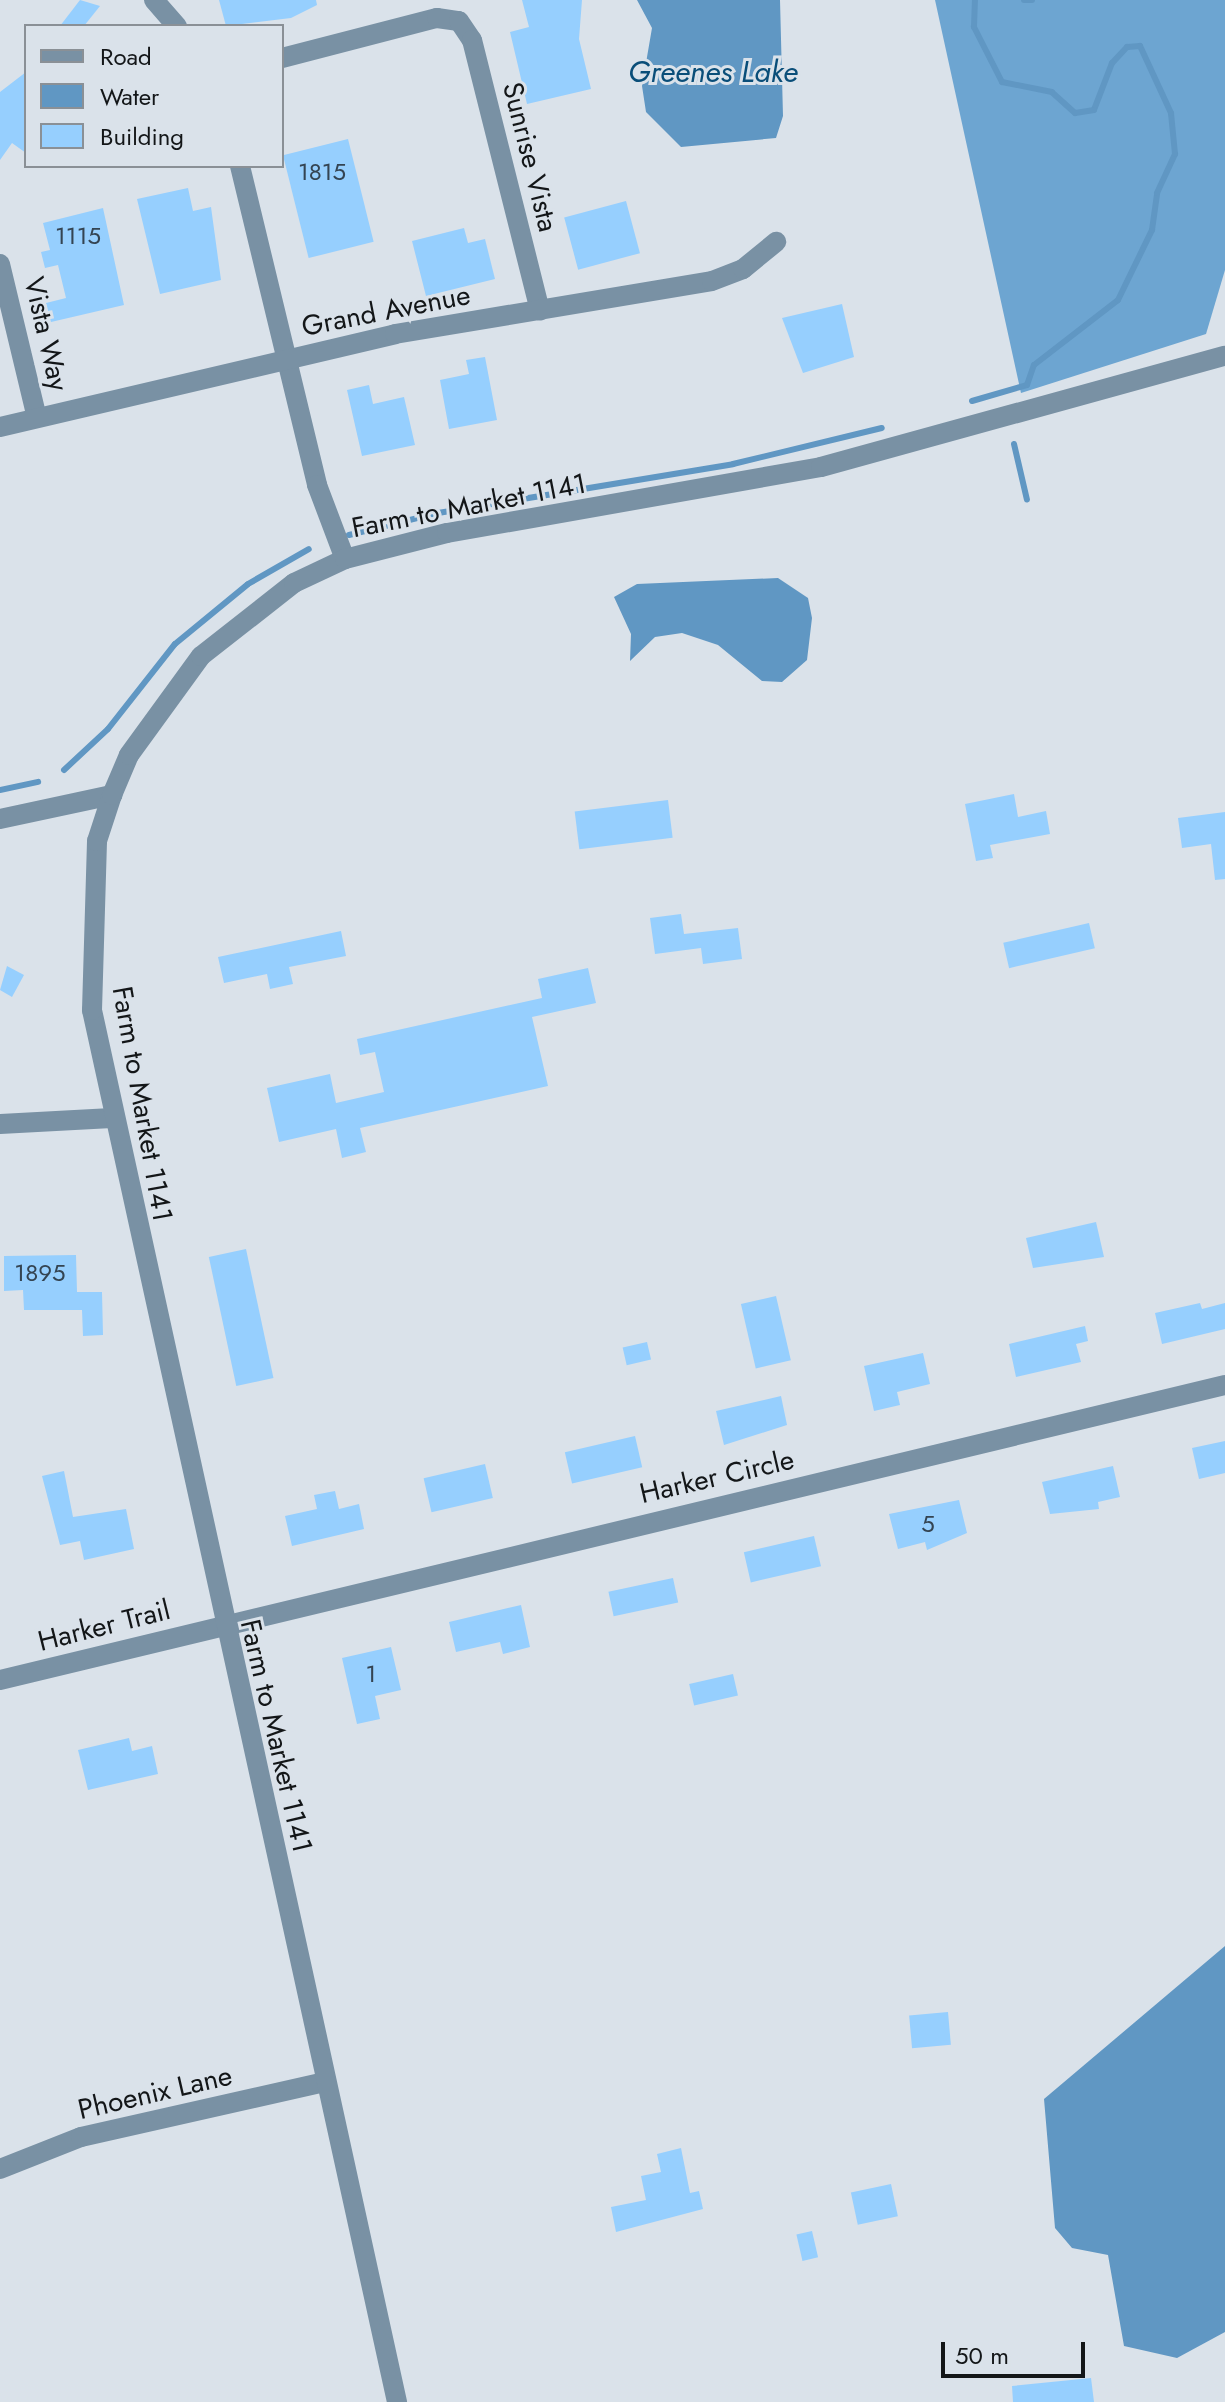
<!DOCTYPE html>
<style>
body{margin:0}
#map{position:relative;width:1225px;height:2402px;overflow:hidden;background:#dae2ea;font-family:Jost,sans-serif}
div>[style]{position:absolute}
.forest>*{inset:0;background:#6da5d1}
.water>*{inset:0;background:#6097c3}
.stream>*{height:6px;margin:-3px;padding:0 3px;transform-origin:3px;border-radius:3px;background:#6097c3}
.building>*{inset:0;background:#96cffe;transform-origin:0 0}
.minor>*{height:20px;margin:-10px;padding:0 10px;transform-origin:10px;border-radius:10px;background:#7991a4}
span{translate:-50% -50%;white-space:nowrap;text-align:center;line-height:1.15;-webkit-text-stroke:6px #dae2ea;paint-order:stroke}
.number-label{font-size:24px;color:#344452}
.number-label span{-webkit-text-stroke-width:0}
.street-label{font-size:28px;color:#131618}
.water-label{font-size:30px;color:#0a4e79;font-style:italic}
.legend{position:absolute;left:24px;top:24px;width:260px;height:144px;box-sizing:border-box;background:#dae2ea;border:2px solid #8a9096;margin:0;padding:10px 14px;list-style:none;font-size:24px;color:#131618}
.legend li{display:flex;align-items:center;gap:16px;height:40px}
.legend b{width:40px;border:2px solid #8a9096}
.scale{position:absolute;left:941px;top:2342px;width:144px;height:36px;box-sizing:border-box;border:4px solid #131618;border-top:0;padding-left:10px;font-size:24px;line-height:28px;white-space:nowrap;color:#131618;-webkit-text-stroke:6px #dae2ea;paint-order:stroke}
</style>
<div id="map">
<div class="forest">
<i style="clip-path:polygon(935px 0,1225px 0,1225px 270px,1206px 334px,1021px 393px)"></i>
</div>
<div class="water">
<i style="clip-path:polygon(637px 0,780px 0,783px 116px,776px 138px,681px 147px,646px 112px,642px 86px,652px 28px)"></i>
<i style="clip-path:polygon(778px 578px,808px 598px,812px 618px,807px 660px,782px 682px,762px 681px,718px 645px,682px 633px,655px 637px,630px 661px,631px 634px,614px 597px,637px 584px)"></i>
<i style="clip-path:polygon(1225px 1946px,1225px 2332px,1177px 2358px,1124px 2346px,1108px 2255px,1072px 2248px,1055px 2228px,1044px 2099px)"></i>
</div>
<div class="stream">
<i style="left:1024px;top:0;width:8px"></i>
<i style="left:972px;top:401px;width:57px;rotate:-16.2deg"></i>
<i style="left:1027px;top:385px;width:21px;rotate:-71deg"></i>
<i style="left:1034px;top:365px;width:106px;rotate:-37.7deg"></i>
<i style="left:1118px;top:300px;width:78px;rotate:-64.1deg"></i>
<i style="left:1152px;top:230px;width:37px;rotate:-82deg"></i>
<i style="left:1157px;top:193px;width:43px;rotate:-65.2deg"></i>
<i style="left:1175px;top:154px;width:41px;rotate:-95.6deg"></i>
<i style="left:1171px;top:113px;width:74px;rotate:-114.8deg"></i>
<i style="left:1140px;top:46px;width:13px;rotate:176deg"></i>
<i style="left:1127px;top:47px;width:22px;rotate:133deg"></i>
<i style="left:1112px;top:63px;width:50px;rotate:111deg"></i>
<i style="left:1094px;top:110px;width:19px;rotate:171deg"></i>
<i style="left:1075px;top:113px;width:31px;rotate:-138deg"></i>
<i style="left:1052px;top:92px;width:51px;rotate:-168.7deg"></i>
<i style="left:1002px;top:82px;width:62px;rotate:-117deg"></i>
<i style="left:974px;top:27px;width:27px;rotate:-88deg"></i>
<i style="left:1014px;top:444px;width:57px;rotate:76.9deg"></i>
<i style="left:349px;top:535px;width:92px;rotate:-13.9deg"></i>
<i style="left:438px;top:513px;width:299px;rotate:-9.4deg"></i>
<i style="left:733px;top:464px;width:153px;rotate:-13.6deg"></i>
<i style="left:64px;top:770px;width:60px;rotate:-43deg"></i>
<i style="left:108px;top:729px;width:108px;rotate:-51.8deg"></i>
<i style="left:175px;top:644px;width:94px;rotate:-39.4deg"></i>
<i style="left:248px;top:584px;width:70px;rotate:-29.8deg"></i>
<i style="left:0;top:790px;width:39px;rotate:-12deg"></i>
</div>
<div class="building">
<i style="clip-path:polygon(80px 0,100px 6px,84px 26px,60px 26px)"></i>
<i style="clip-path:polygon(219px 0,316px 0,317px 5px,291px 18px,226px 26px)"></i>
<i style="clip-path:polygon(522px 0,582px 0,579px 39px,591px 89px,527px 104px,510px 32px,529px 27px)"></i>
<i style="clip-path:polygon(26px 72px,26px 153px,12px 143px,0 160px,0 92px)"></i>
<i style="left:348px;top:139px;width:106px;height:67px;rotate:76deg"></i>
<i style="clip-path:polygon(188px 188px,193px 211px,211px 207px,221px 280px,160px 294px,137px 199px)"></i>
<i style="left:626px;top:201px;width:54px;height:64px;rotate:75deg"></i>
<i style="clip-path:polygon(103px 208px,124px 305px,51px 322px,46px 303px,66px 298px,58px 265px,45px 268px,41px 252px,50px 250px,43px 223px)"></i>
<i style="clip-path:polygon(464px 228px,468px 243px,485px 239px,495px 279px,426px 296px,412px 241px)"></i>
<i style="clip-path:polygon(842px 304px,854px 357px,803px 373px,782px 318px)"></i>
<i style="clip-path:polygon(485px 357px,497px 420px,449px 429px,440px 380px,469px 374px,466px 360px)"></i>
<i style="clip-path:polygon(369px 385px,373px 404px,404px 397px,415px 445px,362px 456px,347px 390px)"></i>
<i style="clip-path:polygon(1014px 794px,1018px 817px,1046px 811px,1050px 834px,990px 845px,993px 858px,976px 861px,965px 804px)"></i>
<i style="left:668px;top:800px;width:38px;height:94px;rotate:83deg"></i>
<i style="clip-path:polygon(1225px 812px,1225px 879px,1215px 880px,1211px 844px,1182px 848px,1178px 818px)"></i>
<i style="clip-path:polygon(681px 914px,684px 934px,738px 928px,742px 959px,703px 964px,701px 948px,655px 954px,650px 918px)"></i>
<i style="left:1089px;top:923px;width:26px;height:88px;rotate:77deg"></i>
<i style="clip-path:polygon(341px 931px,346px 956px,289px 967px,293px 984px,270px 989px,267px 974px,224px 983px,218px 957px)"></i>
<i style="clip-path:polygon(7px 966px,24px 975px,12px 997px,0 990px)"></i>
<i style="clip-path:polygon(588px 968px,596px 1003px,532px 1017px,548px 1086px,360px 1128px,366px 1152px,342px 1158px,336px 1129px,279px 1142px,267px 1088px,330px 1074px,336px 1103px,384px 1092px,375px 1052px,360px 1055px,357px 1039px,542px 998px,538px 979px)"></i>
<i style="clip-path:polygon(1096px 1222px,1104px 1257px,1033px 1268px,1026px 1238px)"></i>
<i style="left:246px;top:1249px;width:132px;height:38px;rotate:78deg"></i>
<i style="clip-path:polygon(76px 1255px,77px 1292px,102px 1292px,103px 1335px,83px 1336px,82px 1310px,24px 1310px,23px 1290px,4px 1291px,4px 1256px)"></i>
<i style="left:776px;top:1296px;width:66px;height:36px;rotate:77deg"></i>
<i style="clip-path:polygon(1200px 1303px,1202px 1309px,1225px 1303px,1225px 1329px,1162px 1344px,1155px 1313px)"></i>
<i style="clip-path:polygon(1085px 1326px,1088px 1341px,1076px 1344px,1081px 1362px,1016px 1377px,1009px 1344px)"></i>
<i style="left:647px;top:1342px;width:18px;height:25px;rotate:77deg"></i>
<i style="clip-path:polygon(923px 1353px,930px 1384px,897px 1392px,900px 1405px,874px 1411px,864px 1366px)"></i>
<i style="clip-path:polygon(781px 1396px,787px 1425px,724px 1445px,716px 1411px)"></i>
<i style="left:635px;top:1436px;width:32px;height:72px;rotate:77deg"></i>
<i style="clip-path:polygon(1225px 1441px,1225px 1473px,1199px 1479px,1192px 1448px)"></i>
<i style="left:485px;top:1464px;width:35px;height:63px;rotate:77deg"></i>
<i style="clip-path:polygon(1113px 1466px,1120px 1497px,1098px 1502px,1099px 1509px,1050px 1514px,1042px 1482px)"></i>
<i style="clip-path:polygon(64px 1471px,73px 1517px,126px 1509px,134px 1549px,84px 1560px,80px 1541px,60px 1545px,42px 1476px)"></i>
<i style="clip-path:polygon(335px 1491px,339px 1509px,359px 1504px,364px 1529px,292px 1546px,285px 1516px,317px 1509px,314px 1495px)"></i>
<i style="clip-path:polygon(959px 1500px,967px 1533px,927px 1550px,925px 1542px,898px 1549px,889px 1514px)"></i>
<i style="left:814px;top:1536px;width:31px;height:72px;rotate:77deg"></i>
<i style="left:673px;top:1578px;width:25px;height:66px;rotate:78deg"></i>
<i style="clip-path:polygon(521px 1605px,530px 1647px,503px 1654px,500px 1642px,456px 1652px,449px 1622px)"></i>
<i style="clip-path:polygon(391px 1647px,401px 1690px,375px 1696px,380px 1719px,357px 1724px,342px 1658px)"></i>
<i style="left:733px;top:1674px;width:22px;height:45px;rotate:77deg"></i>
<i style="clip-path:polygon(129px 1738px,132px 1751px,152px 1746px,158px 1774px,88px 1790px,78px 1750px)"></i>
<i style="left:948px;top:2012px;width:33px;height:39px;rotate:85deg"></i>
<i style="clip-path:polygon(681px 2148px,690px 2193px,699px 2191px,703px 2209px,616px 2232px,611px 2207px,646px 2200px,641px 2176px,661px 2172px,657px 2154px)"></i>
<i style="left:891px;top:2184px;width:33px;height:41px;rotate:78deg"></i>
<i style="left:812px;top:2231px;width:27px;height:16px;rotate:77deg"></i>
<i style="clip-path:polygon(1091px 2378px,1094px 2402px,1013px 2402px,1012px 2386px)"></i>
</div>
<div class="minor">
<i style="left:154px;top:0;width:35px;rotate:49deg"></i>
<i style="left:282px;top:58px;width:160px;rotate:-14.5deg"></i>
<i style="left:437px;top:18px;width:22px;rotate:8deg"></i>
<i style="left:459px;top:21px;width:23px;rotate:56deg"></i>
<i style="left:472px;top:40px;width:279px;rotate:75.9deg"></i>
<i style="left:240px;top:166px;width:328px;rotate:76.4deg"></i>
<i style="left:317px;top:485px;width:79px;rotate:69.3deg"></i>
<i style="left:0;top:264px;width:158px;rotate:76.5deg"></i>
<i style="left:0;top:427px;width:406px;rotate:-13.2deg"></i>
<i style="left:395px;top:334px;width:321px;rotate:-9.5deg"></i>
<i style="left:712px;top:281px;width:33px;rotate:-21deg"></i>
<i style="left:743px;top:269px;width:43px;rotate:-39.3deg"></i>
<i style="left:0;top:819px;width:115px;rotate:-12.1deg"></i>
<i style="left:0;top:1124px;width:112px;rotate:-3.1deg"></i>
<i style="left:0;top:1680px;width:1260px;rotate:-13.54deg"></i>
<i style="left:0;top:2169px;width:87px;rotate:-21.6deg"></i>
<i style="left:81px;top:2137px;width:251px;rotate:-12.7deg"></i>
<i style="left:397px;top:2402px;width:1425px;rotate:-102.36deg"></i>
<i style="left:92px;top:1010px;width:169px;rotate:-88.3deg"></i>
<i style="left:97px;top:841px;width:48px;rotate:-71.9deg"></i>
<i style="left:112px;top:795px;width:43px;rotate:-67deg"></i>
<i style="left:129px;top:755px;width:122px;rotate:-54deg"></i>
<i style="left:201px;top:656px;width:118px;rotate:-38.1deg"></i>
<i style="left:294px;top:583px;width:56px;rotate:-25.2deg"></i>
<i style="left:345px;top:559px;width:105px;rotate:-14.3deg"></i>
<i style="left:447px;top:533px;width:380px;rotate:-10deg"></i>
<i style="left:821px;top:467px;width:419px;rotate:-15.4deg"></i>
</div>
<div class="number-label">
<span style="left:322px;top:172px">1815</span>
<span style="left:78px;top:236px">1115</span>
<span style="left:40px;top:1273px">1895</span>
<span style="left:928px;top:1524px">5</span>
<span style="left:371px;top:1674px">1</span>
</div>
<div class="street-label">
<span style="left:530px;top:157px;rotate:76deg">Sunrise Vista</span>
<span style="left:386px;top:311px;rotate:-11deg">Grand Avenue</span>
<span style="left:46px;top:334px;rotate:77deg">Vista Way</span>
<span style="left:469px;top:506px;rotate:-11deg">Farm to Market 1141</span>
<span style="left:142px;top:1104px;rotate:80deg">Farm to Market 1141</span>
<span style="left:717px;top:1477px;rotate:-13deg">Harker Circle</span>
<span style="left:104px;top:1626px;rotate:-14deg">Harker Trail</span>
<span style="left:276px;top:1736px;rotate:77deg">Farm to Market 1141</span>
<span style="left:155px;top:2093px;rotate:-13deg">Phoenix Lane</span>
</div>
<div class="water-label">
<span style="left:713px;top:72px">Greenes Lake</span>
</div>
<ul class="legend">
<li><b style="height:10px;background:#7991a4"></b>Road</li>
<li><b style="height:22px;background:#6097c3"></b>Water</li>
<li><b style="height:22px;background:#96cffe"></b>Building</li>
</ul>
<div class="scale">50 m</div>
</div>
